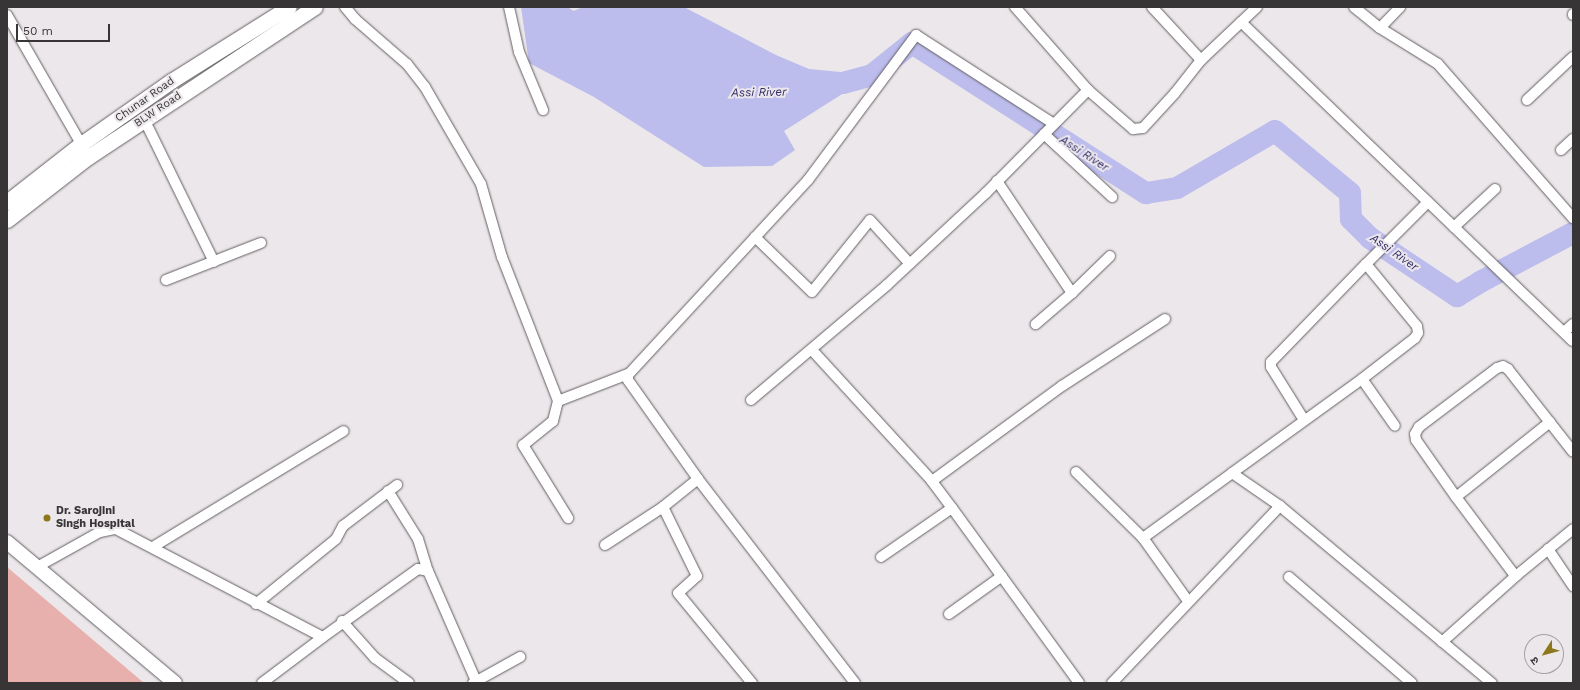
<!DOCTYPE html>
<meta charset="utf-8">
<style>
body{margin:0}
#map{position:relative;width:1580px;height:690px;overflow:hidden;background:#ece7eb;font-family:"Work Sans","Noto Sans Devanagari",sans-serif}
div>[style]{position:absolute}
.green>*{inset:0;background:#e8b0ad}
.water>*{inset:0;background:#bcbced}
.river>*{height:22px;margin:-11px;padding:0 11px;transform-origin:11px;border-radius:11px;background:#bcbced}
.roads{filter:drop-shadow(0 0 1px #625e61) drop-shadow(0 0 1px #625e61)}
.street>*{height:10px;margin:-5px;padding:0 5px;transform-origin:5px;border-radius:5px;background:#fff}
.secondary>*{height:14px;margin:-7px;padding:0 7px;transform-origin:7px;border-radius:7px;background:#fff}
.primary>*{height:15px;margin:-7.5px;padding:0 7.5px;transform-origin:7.5px;border-radius:7.5px;background:#fff}
.dots>*{width:11px;height:11px;translate:-50% -50%;box-sizing:border-box;border:2px solid #ece7eb;border-radius:50%}
span{translate:-50% -50%;white-space:nowrap;text-align:center;line-height:1.15;-webkit-text-stroke:4px #ece7eb;paint-order:stroke}
.street-label{font-size:11px;color:#373536}
.poi-label{font-size:11px;color:#373536;font-weight:700}
.left{translate:0 -50%;text-align:left}
.water-label{font-size:12px;color:#352f69;font-style:italic}
.frame{position:absolute;inset:0;border:8px solid #373536;pointer-events:none}
.north{position:absolute;left:1524px;top:634px;width:40px;height:40px;box-sizing:border-box;background:#ece7eb;border:1px solid #a4a0a3;border-radius:50%;rotate:234deg;font-size:11px;font-weight:700;line-height:16px;text-align:center;color:#373536}
.north::after{content:'';display:block;margin:auto;width:14px;height:18px;background:#8d771c;clip-path:polygon(50% 0,100% 100%,50% 72%,0 100%)}
.scale{position:absolute;left:16px;top:24px;width:94px;height:18px;box-sizing:border-box;border:2px solid #373536;border-top:0;padding-left:5px;font-size:12px;line-height:14px;white-space:nowrap;color:#373536;-webkit-text-stroke:3px #ece7eb;paint-order:stroke}
</style>
<div id="map">
<div class="green">
<i style="clip-path:polygon(7px 567px,144px 683px,7px 683px)"></i>
</div>
<div class="water">
<i style="clip-path:polygon(521px 7px,542px 7px,569px 13px,583px 7px,684px 7px,776px 55px,809px 69px,872px 75px,784px 131px,795px 150px,772px 166px,704px 167px,594px 97px,529px 63px)"></i>
</div>
<div class="river">
<i style="left:548px;top:7px;width:34px;rotate:34deg"></i>
<i style="left:843px;top:83px;width:30px;rotate:-15deg"></i>
<i style="left:872px;top:75px;width:51px;rotate:-38.7deg"></i>
<i style="left:912px;top:43px;width:278px;rotate:32.7deg"></i>
<i style="left:1146px;top:193px;width:31px;rotate:-9deg"></i>
<i style="left:1177px;top:188px;width:113px;rotate:-30.2deg"></i>
<i style="left:1275px;top:131px;width:97px;rotate:39.6deg"></i>
<i style="left:1350px;top:193px;width:26px;rotate:88deg"></i>
<i style="left:1351px;top:219px;width:27px;rotate:45deg"></i>
<i style="left:1370px;top:238px;width:105px;rotate:33.7deg"></i>
<i style="left:1457px;top:296px;width:27px;rotate:-31deg"></i>
<i style="left:1480px;top:282px;width:105px;rotate:-27.8deg"></i>
</div>
<div class="roads">
<div class="street">
<i style="left:345px;top:7px;width:16px;rotate:50deg"></i>
<i style="left:355px;top:19px;width:69px;rotate:40.9deg"></i>
<i style="left:407px;top:64px;width:29px;rotate:52deg"></i>
<i style="left:425px;top:87px;width:112px;rotate:60deg"></i>
<i style="left:481px;top:184px;width:76px;rotate:74deg"></i>
<i style="left:502px;top:257px;width:155px;rotate:68.7deg"></i>
<i style="left:558px;top:401px;width:75px;rotate:-21.1deg"></i>
<i style="left:509px;top:7px;width:46px;rotate:77.5deg"></i>
<i style="left:519px;top:52px;width:63px;rotate:67.5deg"></i>
<i style="left:1015px;top:7px;width:111px;rotate:48.7deg"></i>
<i style="left:1088px;top:90px;width:60px;rotate:40.9deg"></i>
<i style="left:1133px;top:129px;width:10px;rotate:-6deg"></i>
<i style="left:1143px;top:128px;width:47px;rotate:-47.6deg"></i>
<i style="left:1175px;top:93px;width:42px;rotate:-51.8deg"></i>
<i style="left:1201px;top:60px;width:77px;rotate:-43.4deg"></i>
<i style="left:1152px;top:7px;width:72px;rotate:47.2deg"></i>
<i style="left:1354px;top:7px;width:33px;rotate:39deg"></i>
<i style="left:1380px;top:28px;width:68px;rotate:31.8deg"></i>
<i style="left:1438px;top:64px;width:205px;rotate:48.8deg"></i>
<i style="left:1573px;top:14px;width:1px;rotate:90deg"></i>
<i style="left:7px;top:15px;width:155px;rotate:60.1deg"></i>
<i style="left:1241px;top:22px;width:460px;rotate:43.9deg"></i>
<i style="left:1380px;top:28px;width:29px;rotate:-46deg"></i>
<i style="left:1527px;top:100px;width:63px;rotate:-43.1deg"></i>
<i style="left:144px;top:119px;width:159px;rotate:63.9deg"></i>
<i style="left:1044px;top:134px;width:93px;rotate:42.8deg"></i>
<i style="left:1561px;top:150px;width:16px;rotate:-43deg"></i>
<i style="left:997px;top:181px;width:135px;rotate:56.2deg"></i>
<i style="left:1072px;top:293px;width:48px;rotate:139.3deg"></i>
<i style="left:1428px;top:202px;width:88px;rotate:135deg"></i>
<i style="left:1366px;top:264px;width:80px;rotate:50.6deg"></i>
<i style="left:1417px;top:326px;width:7px;rotate:82deg"></i>
<i style="left:1418px;top:333px;width:6px;rotate:121deg"></i>
<i style="left:1415px;top:338px;width:67px;rotate:142.3deg"></i>
<i style="left:1362px;top:379px;width:160px;rotate:144.1deg"></i>
<i style="left:1232px;top:473px;width:58px;rotate:34.5deg"></i>
<i style="left:1280px;top:506px;width:276px;rotate:39.9deg"></i>
<i style="left:1454px;top:227px;width:56px;rotate:-42.8deg"></i>
<i style="left:755px;top:237px;width:79px;rotate:44deg"></i>
<i style="left:812px;top:292px;width:92px;rotate:-51.1deg"></i>
<i style="left:870px;top:220px;width:59px;rotate:47.7deg"></i>
<i style="left:166px;top:280px;width:102px;rotate:-21.3deg"></i>
<i style="left:1072px;top:293px;width:53px;rotate:-44.2deg"></i>
<i style="left:1564px;top:332px;width:12px;rotate:-42deg"></i>
<i style="left:812px;top:350px;width:178px;rotate:47.5deg"></i>
<i style="left:1362px;top:379px;width:57px;rotate:54.9deg"></i>
<i style="left:751px;top:400px;width:178px;rotate:-40.2deg"></i>
<i style="left:887px;top:285px;width:135px;rotate:-42.9deg"></i>
<i style="left:986px;top:193px;width:145px;rotate:-45.3deg"></i>
<i style="left:558px;top:401px;width:21px;rotate:104deg"></i>
<i style="left:553px;top:421px;width:38px;rotate:141deg"></i>
<i style="left:523px;top:445px;width:86px;rotate:58.3deg"></i>
<i style="left:1304px;top:420px;width:62px;rotate:-121.9deg"></i>
<i style="left:1271px;top:367px;width:5px;rotate:-90deg"></i>
<i style="left:1271px;top:362px;width:136px;rotate:-45.9deg"></i>
<i style="left:1550px;top:422px;width:120px;rotate:141.4deg"></i>
<i style="left:1456px;top:497px;width:95px;rotate:53.1deg"></i>
<i style="left:1513px;top:573px;width:4px;rotate:27deg"></i>
<i style="left:1517px;top:575px;width:72px;rotate:-39.4deg"></i>
<i style="left:1076px;top:472px;width:94px;rotate:44.6deg"></i>
<i style="left:1143px;top:538px;width:77px;rotate:54.5deg"></i>
<i style="left:388px;top:491px;width:57px;rotate:58deg"></i>
<i style="left:418px;top:539px;width:34px;rotate:73deg"></i>
<i style="left:428px;top:571px;width:120px;rotate:66.4deg"></i>
<i style="left:1456px;top:497px;width:70px;rotate:-125.1deg"></i>
<i style="left:1416px;top:440px;width:6px;rotate:-99deg"></i>
<i style="left:1415px;top:434px;width:8px;rotate:-60deg"></i>
<i style="left:1419px;top:427px;width:98px;rotate:-37.1deg"></i>
<i style="left:1497px;top:368px;width:6px;rotate:-18deg"></i>
<i style="left:1503px;top:366px;width:6px;rotate:31deg"></i>
<i style="left:1508px;top:369px;width:105px;rotate:51.9deg"></i>
<i style="left:663px;top:507px;width:77px;rotate:63.8deg"></i>
<i style="left:697px;top:576px;width:25px;rotate:138deg"></i>
<i style="left:678px;top:593px;width:117px;rotate:50.6deg"></i>
<i style="left:952px;top:508px;width:34px;rotate:-127deg"></i>
<i style="left:932px;top:481px;width:161px;rotate:-36.2deg"></i>
<i style="left:1062px;top:386px;width:123px;rotate:-33deg"></i>
<i style="left:1143px;top:538px;width:110px;rotate:-36.1deg"></i>
<i style="left:605px;top:545px;width:69px;rotate:-33.2deg"></i>
<i style="left:663px;top:507px;width:45px;rotate:-38.7deg"></i>
<i style="left:153px;top:547px;width:223px;rotate:-31.3deg"></i>
<i style="left:1548px;top:549px;width:45px;rotate:56deg"></i>
<i style="left:881px;top:557px;width:86px;rotate:-34.6deg"></i>
<i style="left:952px;top:508px;width:216px;rotate:54deg"></i>
<i style="left:37px;top:567px;width:72px;rotate:-29.1deg"></i>
<i style="left:100px;top:532px;width:16px;rotate:-11deg"></i>
<i style="left:116px;top:529px;width:233px;rotate:27.6deg"></i>
<i style="left:323px;top:637px;width:117px;rotate:-35.6deg"></i>
<i style="left:418px;top:569px;width:10px;rotate:11deg"></i>
<i style="left:1289px;top:577px;width:162px;rotate:40.8deg"></i>
<i style="left:256px;top:604px;width:103px;rotate:-39.1deg"></i>
<i style="left:336px;top:539px;width:15px;rotate:-62deg"></i>
<i style="left:343px;top:526px;width:68px;rotate:-37.2deg"></i>
<i style="left:949px;top:614px;width:65px;rotate:-35.6deg"></i>
<i style="left:342px;top:621px;width:50px;rotate:48.3deg"></i>
<i style="left:375px;top:658px;width:42px;rotate:36.3deg"></i>
<i style="left:1442px;top:642px;width:101px;rotate:-41.8deg"></i>
<i style="left:262px;top:683px;width:76px;rotate:-37deg"></i>
<i style="left:473px;top:683px;width:54px;rotate:-29deg"></i>
<i style="left:855px;top:683px;width:257px;rotate:-127.6deg"></i>
<i style="left:698px;top:479px;width:121px;rotate:-125.3deg"></i>
<i style="left:628px;top:380px;width:5px;rotate:-90deg"></i>
<i style="left:628px;top:375px;width:265px;rotate:-47.3deg"></i>
<i style="left:808px;top:180px;width:181px;rotate:-53.3deg"></i>
<i style="left:916px;top:35px;width:164px;rotate:32.8deg"></i>
<i style="left:1112px;top:683px;width:244px;rotate:-46.5deg"></i>
</div>
<div class="secondary">
<i style="left:7px;top:542px;width:219px;rotate:40deg"></i>
</div>
<div class="primary">
<i style="left:7px;top:202px;width:94px;rotate:-38.1deg"></i>
<i style="left:81px;top:144px;width:110px;rotate:-35deg"></i>
<i style="left:171px;top:81px;width:139px;rotate:-32.1deg"></i>
<i style="left:7px;top:220px;width:103px;rotate:-37.9deg"></i>
<i style="left:88px;top:157px;width:272px;rotate:-33.5deg"></i>
</div>
</div>
<div class="dots">
<i style="left:47px;top:518px;background:#8d771c"></i>
</div>
<div class="street-label">
<span style="left:145px;top:100px;rotate:-35deg">Chunar Road</span>
<span style="left:158px;top:110px;rotate:-34deg">BLW Road</span>
</div>
<div class="poi-label">
<span class="left" style="left:56px;top:518px">Dr. Sarojini<br>Singh Hospital</span>
</div>
<div class="water-label">
<span style="left:759px;top:93px;rotate:-1deg">Assi River</span>
<span style="left:1084px;top:154px;rotate:33deg">Assi River</span>
<span style="left:1394px;top:253px;rotate:35deg">Assi River</span>
</div>
<div class="frame"></div>
<div class="north">उ</div>
<div class="scale">50 m</div>
</div>
